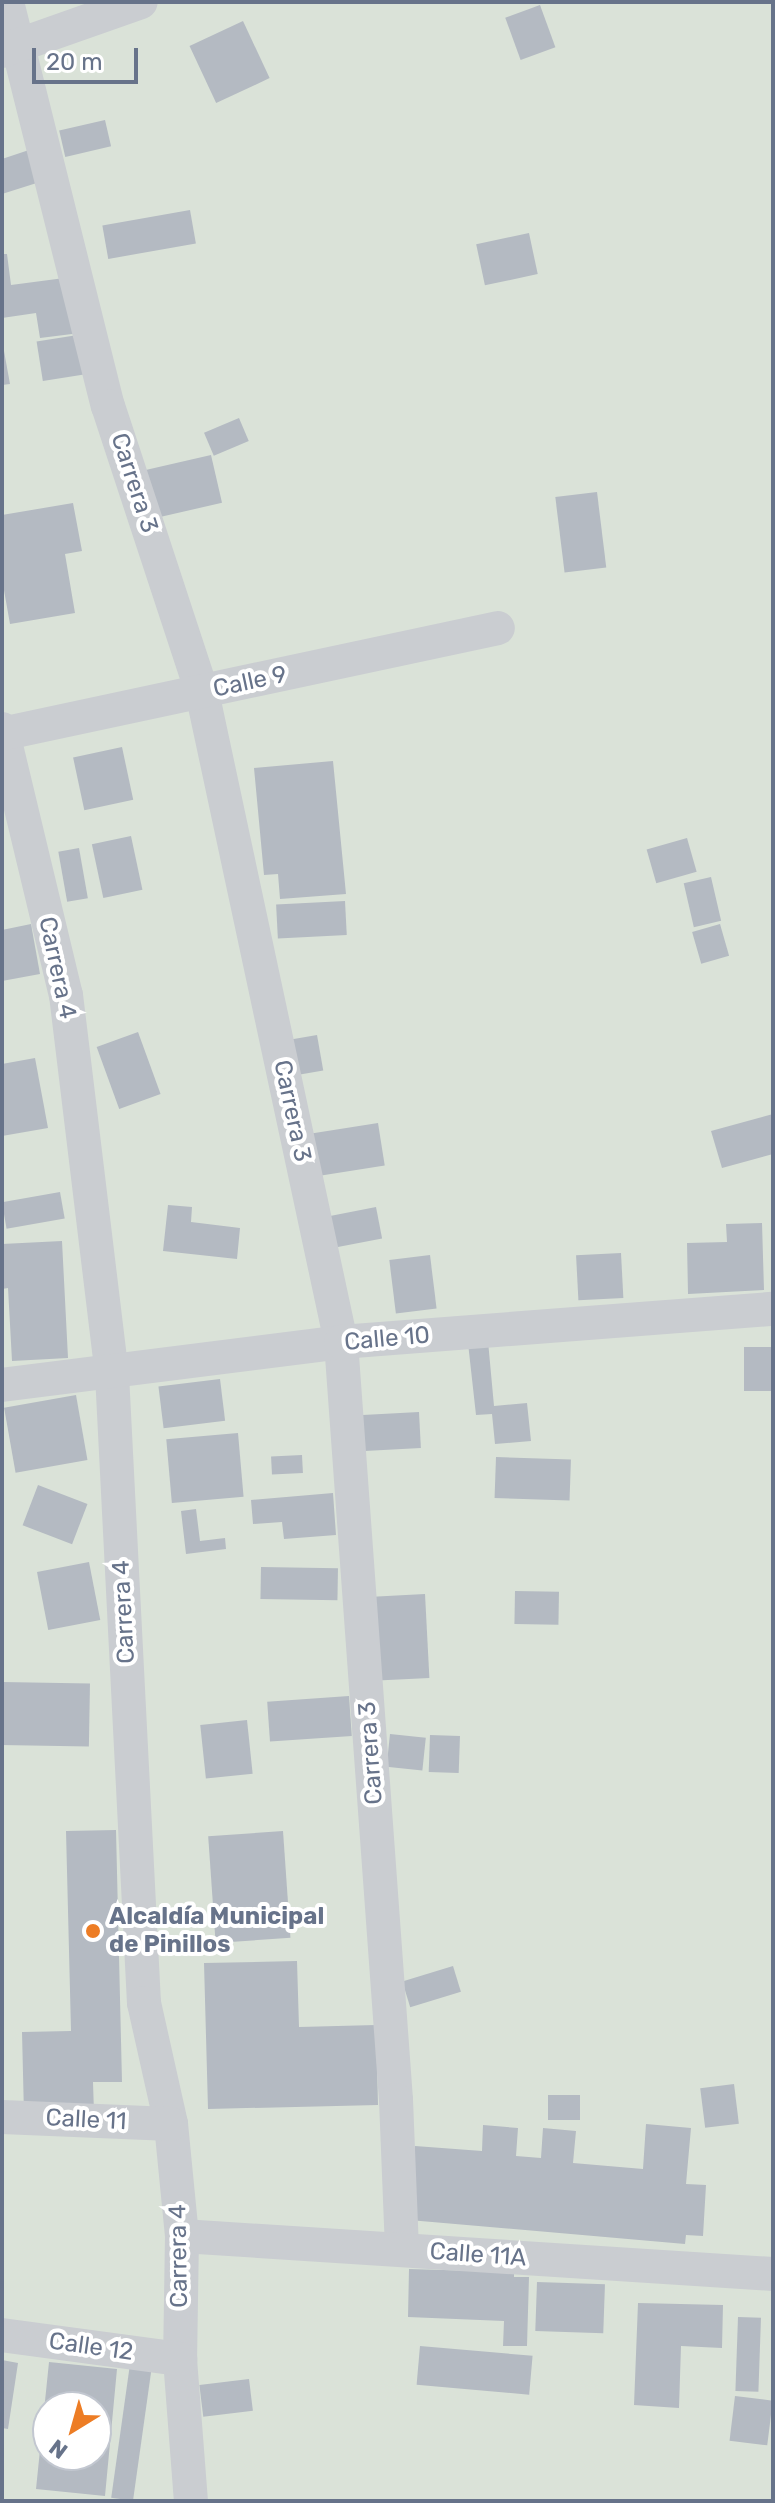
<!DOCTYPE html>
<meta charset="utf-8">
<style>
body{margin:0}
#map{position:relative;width:775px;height:2503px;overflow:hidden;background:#f9faf8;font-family:Rubik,sans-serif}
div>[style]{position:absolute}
.green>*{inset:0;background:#dae2d8}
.building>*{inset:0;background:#b4bac2;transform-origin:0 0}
.street>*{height:34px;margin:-17px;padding:0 17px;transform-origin:17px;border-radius:17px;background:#cacdd1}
.dots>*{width:22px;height:22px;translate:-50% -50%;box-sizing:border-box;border:4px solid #fff;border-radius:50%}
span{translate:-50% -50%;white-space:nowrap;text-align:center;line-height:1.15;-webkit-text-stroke:8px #fff;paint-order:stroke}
.street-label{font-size:24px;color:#67738a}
.poi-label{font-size:24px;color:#67738a;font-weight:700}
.left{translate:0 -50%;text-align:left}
.frame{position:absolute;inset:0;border:4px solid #67738a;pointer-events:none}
.north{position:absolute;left:32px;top:2391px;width:80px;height:80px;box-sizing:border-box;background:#fff;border:2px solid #c2c7d0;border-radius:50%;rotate:217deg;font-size:22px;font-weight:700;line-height:32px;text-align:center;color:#67738a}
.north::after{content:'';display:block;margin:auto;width:28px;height:36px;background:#ed7d25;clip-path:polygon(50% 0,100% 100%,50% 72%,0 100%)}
.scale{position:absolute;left:32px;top:48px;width:106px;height:36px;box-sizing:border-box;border:4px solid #67738a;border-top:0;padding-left:10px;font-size:24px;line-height:28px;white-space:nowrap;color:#67738a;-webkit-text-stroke:6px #fff;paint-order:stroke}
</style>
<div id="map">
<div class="green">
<i style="clip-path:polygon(evenodd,2px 2px,773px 2px,773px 2501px,2px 2501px,2px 2px,48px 2407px,96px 2407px,96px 2455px,48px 2455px,48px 2407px)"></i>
</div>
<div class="building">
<i style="left:540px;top:5px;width:45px;height:37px;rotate:70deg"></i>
<i style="left:243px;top:21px;width:63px;height:59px;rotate:65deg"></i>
<i style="left:105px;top:120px;width:27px;height:47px;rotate:77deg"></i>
<i style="clip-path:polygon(32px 149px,43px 181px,2px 194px,2px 159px)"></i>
<i style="left:190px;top:210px;width:34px;height:89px;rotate:80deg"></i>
<i style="left:529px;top:233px;width:42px;height:54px;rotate:78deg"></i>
<i style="clip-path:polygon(2px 254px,7px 254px,11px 285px,72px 277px,80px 333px,40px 338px,36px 313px,2px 318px)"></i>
<i style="left:84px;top:334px;width:40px;height:48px;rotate:81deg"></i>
<i style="clip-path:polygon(2px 340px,10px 384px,2px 385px)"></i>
<i style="left:239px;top:418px;width:25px;height:38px;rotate:67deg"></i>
<i style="left:211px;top:455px;width:49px;height:67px;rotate:77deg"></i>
<i style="left:597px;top:492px;width:76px;height:42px;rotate:83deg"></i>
<i style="clip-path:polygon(73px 503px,82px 551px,65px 554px,75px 613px,10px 624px,2px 579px,2px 515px)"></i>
<i style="left:122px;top:747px;width:54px;height:50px;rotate:78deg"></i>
<i style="clip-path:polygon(333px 761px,346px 894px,280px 899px,278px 874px,264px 875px,254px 768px)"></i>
<i style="left:131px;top:836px;width:55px;height:40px;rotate:78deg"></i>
<i style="left:687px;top:838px;width:35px;height:42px;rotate:74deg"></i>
<i style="left:79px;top:848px;width:51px;height:21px;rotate:80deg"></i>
<i style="left:711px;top:877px;width:45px;height:28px;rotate:77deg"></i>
<i style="left:345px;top:901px;width:34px;height:69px;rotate:87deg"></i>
<i style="clip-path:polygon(31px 924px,40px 974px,2px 981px,2px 930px)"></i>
<i style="left:720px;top:924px;width:33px;height:29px;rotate:74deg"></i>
<i style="left:138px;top:1032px;width:66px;height:44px;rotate:70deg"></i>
<i style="left:317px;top:1035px;width:36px;height:25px;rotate:80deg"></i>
<i style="clip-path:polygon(35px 1058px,48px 1128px,2px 1136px,2px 1064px)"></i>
<i style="clip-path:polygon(773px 1114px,773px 1154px,722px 1168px,711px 1131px)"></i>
<i style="left:378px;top:1123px;width:43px;height:69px;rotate:81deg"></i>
<i style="left:60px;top:1192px;width:27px;height:59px;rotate:80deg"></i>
<i style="clip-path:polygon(168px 1205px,192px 1207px,191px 1222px,240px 1228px,237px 1259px,163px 1251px)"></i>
<i style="left:376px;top:1207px;width:32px;height:61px;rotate:79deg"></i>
<i style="clip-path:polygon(762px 1223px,764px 1290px,688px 1294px,687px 1243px,727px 1242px,726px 1224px)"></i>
<i style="clip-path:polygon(62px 1241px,68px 1358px,12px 1361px,8px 1288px,2px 1289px,2px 1244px)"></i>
<i style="left:621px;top:1253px;width:45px;height:45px;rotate:87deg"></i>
<i style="left:430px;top:1255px;width:54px;height:41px;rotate:83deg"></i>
<i style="clip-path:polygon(488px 1341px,494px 1406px,527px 1403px,531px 1441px,495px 1444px,492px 1414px,476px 1415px,468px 1343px)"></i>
<i style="left:773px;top:1347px;width:44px;height:29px;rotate:90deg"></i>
<i style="left:220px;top:1379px;width:42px;height:62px;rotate:83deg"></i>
<i style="left:76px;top:1395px;width:66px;height:73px;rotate:80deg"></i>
<i style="left:419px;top:1412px;width:36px;height:61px;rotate:87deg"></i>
<i style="left:238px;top:1433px;width:64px;height:72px;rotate:85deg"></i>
<i style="left:302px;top:1455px;width:18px;height:31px;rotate:87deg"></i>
<i style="left:496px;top:1457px;width:75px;height:41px;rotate:2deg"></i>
<i style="left:38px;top:1485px;width:53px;height:43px;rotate:21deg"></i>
<i style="clip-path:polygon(333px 1493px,336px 1535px,284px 1539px,282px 1522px,253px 1524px,251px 1500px)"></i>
<i style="clip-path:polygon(196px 1509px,200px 1541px,225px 1538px,226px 1549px,186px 1554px,181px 1511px)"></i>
<i style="left:89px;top:1562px;width:59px;height:53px;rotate:79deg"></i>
<i style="left:261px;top:1567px;width:77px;height:32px;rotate:1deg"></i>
<i style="left:515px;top:1591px;width:44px;height:33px;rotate:1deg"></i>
<i style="left:425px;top:1594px;width:84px;height:57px;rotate:87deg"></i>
<i style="left:2px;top:1682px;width:88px;height:63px;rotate:1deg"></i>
<i style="left:349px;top:1696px;width:40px;height:82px;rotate:86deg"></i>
<i style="left:247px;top:1720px;width:54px;height:47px;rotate:84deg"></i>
<i style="left:390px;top:1734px;width:36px;height:33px;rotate:6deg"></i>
<i style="left:430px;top:1735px;width:30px;height:37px;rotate:2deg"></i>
<i style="clip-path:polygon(116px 1830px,122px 2082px,93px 2082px,94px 2113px,24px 2115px,22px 2032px,71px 2031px,66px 1831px)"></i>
<i style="left:283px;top:1831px;width:107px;height:75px;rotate:86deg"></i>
<i style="clip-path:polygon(297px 1961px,299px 2027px,376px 2025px,378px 2105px,208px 2109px,204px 1963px)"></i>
<i style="left:453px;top:1966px;width:27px;height:53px;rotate:73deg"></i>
<i style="left:734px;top:2084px;width:40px;height:34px;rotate:83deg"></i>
<i style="left:548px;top:2095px;width:32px;height:25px"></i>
<i style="clip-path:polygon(646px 2124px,691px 2128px,686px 2184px,706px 2185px,703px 2236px,686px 2235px,685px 2244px,409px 2220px,415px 2146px,482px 2151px,483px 2125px,518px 2128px,516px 2156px,541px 2158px,543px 2128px,576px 2131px,573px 2163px,643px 2169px)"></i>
<i style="clip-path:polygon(409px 2269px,514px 2272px,514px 2277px,529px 2277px,527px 2346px,503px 2346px,504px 2321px,408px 2317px)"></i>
<i style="left:537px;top:2282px;width:68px;height:49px;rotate:2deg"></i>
<i style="clip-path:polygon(638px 2303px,723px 2305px,722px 2348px,681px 2346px,679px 2408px,634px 2405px)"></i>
<i style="left:738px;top:2317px;width:23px;height:74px;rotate:2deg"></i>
<i style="left:420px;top:2346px;width:113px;height:39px;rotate:5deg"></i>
<i style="clip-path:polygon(2px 2360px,18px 2363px,8px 2429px,2px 2428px)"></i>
<i style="clip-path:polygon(evenodd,49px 2362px,117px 2369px,105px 2496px,36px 2489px,49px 2362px,48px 2407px,96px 2407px,96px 2455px,48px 2455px,48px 2407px)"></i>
<i style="left:130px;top:2364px;width:22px;height:135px;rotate:8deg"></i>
<i style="left:249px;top:2379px;width:32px;height:50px;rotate:83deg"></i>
<i style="left:735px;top:2396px;width:38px;height:45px;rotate:7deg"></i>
</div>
<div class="street">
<i style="left:7px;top:2px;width:416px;rotate:76deg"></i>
<i style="left:108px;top:406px;width:301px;rotate:71.8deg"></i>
<i style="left:202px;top:692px;width:665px;rotate:77.93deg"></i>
<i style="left:341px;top:1342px;width:760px;rotate:85.85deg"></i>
<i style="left:396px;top:2100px;width:150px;rotate:87.7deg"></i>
<i style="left:2px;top:51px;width:147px;rotate:-19.4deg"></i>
<i style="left:2px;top:729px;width:274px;rotate:76.5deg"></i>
<i style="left:66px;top:995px;width:382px;rotate:83.1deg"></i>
<i style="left:112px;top:1374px;width:630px;rotate:87.09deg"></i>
<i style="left:144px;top:2003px;width:124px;rotate:77.4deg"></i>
<i style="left:171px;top:2124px;width:113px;rotate:84.4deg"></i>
<i style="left:182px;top:2236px;width:123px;rotate:90.9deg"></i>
<i style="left:180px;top:2359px;width:142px;rotate:85.6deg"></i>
<i style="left:2px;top:734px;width:507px;rotate:-12.06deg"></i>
<i style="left:2px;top:1385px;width:342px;rotate:-7.2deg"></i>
<i style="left:341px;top:1342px;width:433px;rotate:-4.4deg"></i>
<i style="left:2px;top:2117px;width:169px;rotate:2.4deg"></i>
<i style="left:182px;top:2236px;width:592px;rotate:3.68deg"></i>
<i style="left:2px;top:2335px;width:180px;rotate:7.7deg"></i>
</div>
<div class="dots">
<i style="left:93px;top:1931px;background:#ed7d25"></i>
</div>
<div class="street-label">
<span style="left:134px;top:483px;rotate:72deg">Carrera 3</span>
<span style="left:250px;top:682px;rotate:-12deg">Calle 9</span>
<span style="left:57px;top:968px;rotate:78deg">Carrera 4</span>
<span style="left:292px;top:1111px;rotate:78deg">Carrera 3</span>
<span style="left:387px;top:1339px;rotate:-5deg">Calle 10</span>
<span style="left:124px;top:1612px;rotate:-93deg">Carrera 4</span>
<span style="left:371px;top:1753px;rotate:-94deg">Carrera 3</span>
<span style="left:86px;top:2120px;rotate:3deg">Calle 11</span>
<span style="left:478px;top:2255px;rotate:4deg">Calle 11A</span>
<span style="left:179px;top:2256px;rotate:-91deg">Carrera 4</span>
<span style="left:91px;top:2347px;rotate:8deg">Calle 12</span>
</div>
<div class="poi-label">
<span class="left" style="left:109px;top:1931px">Alcaldía Municipal<br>de Pinillos</span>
</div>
<div class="frame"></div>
<div class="north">N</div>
<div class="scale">20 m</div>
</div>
